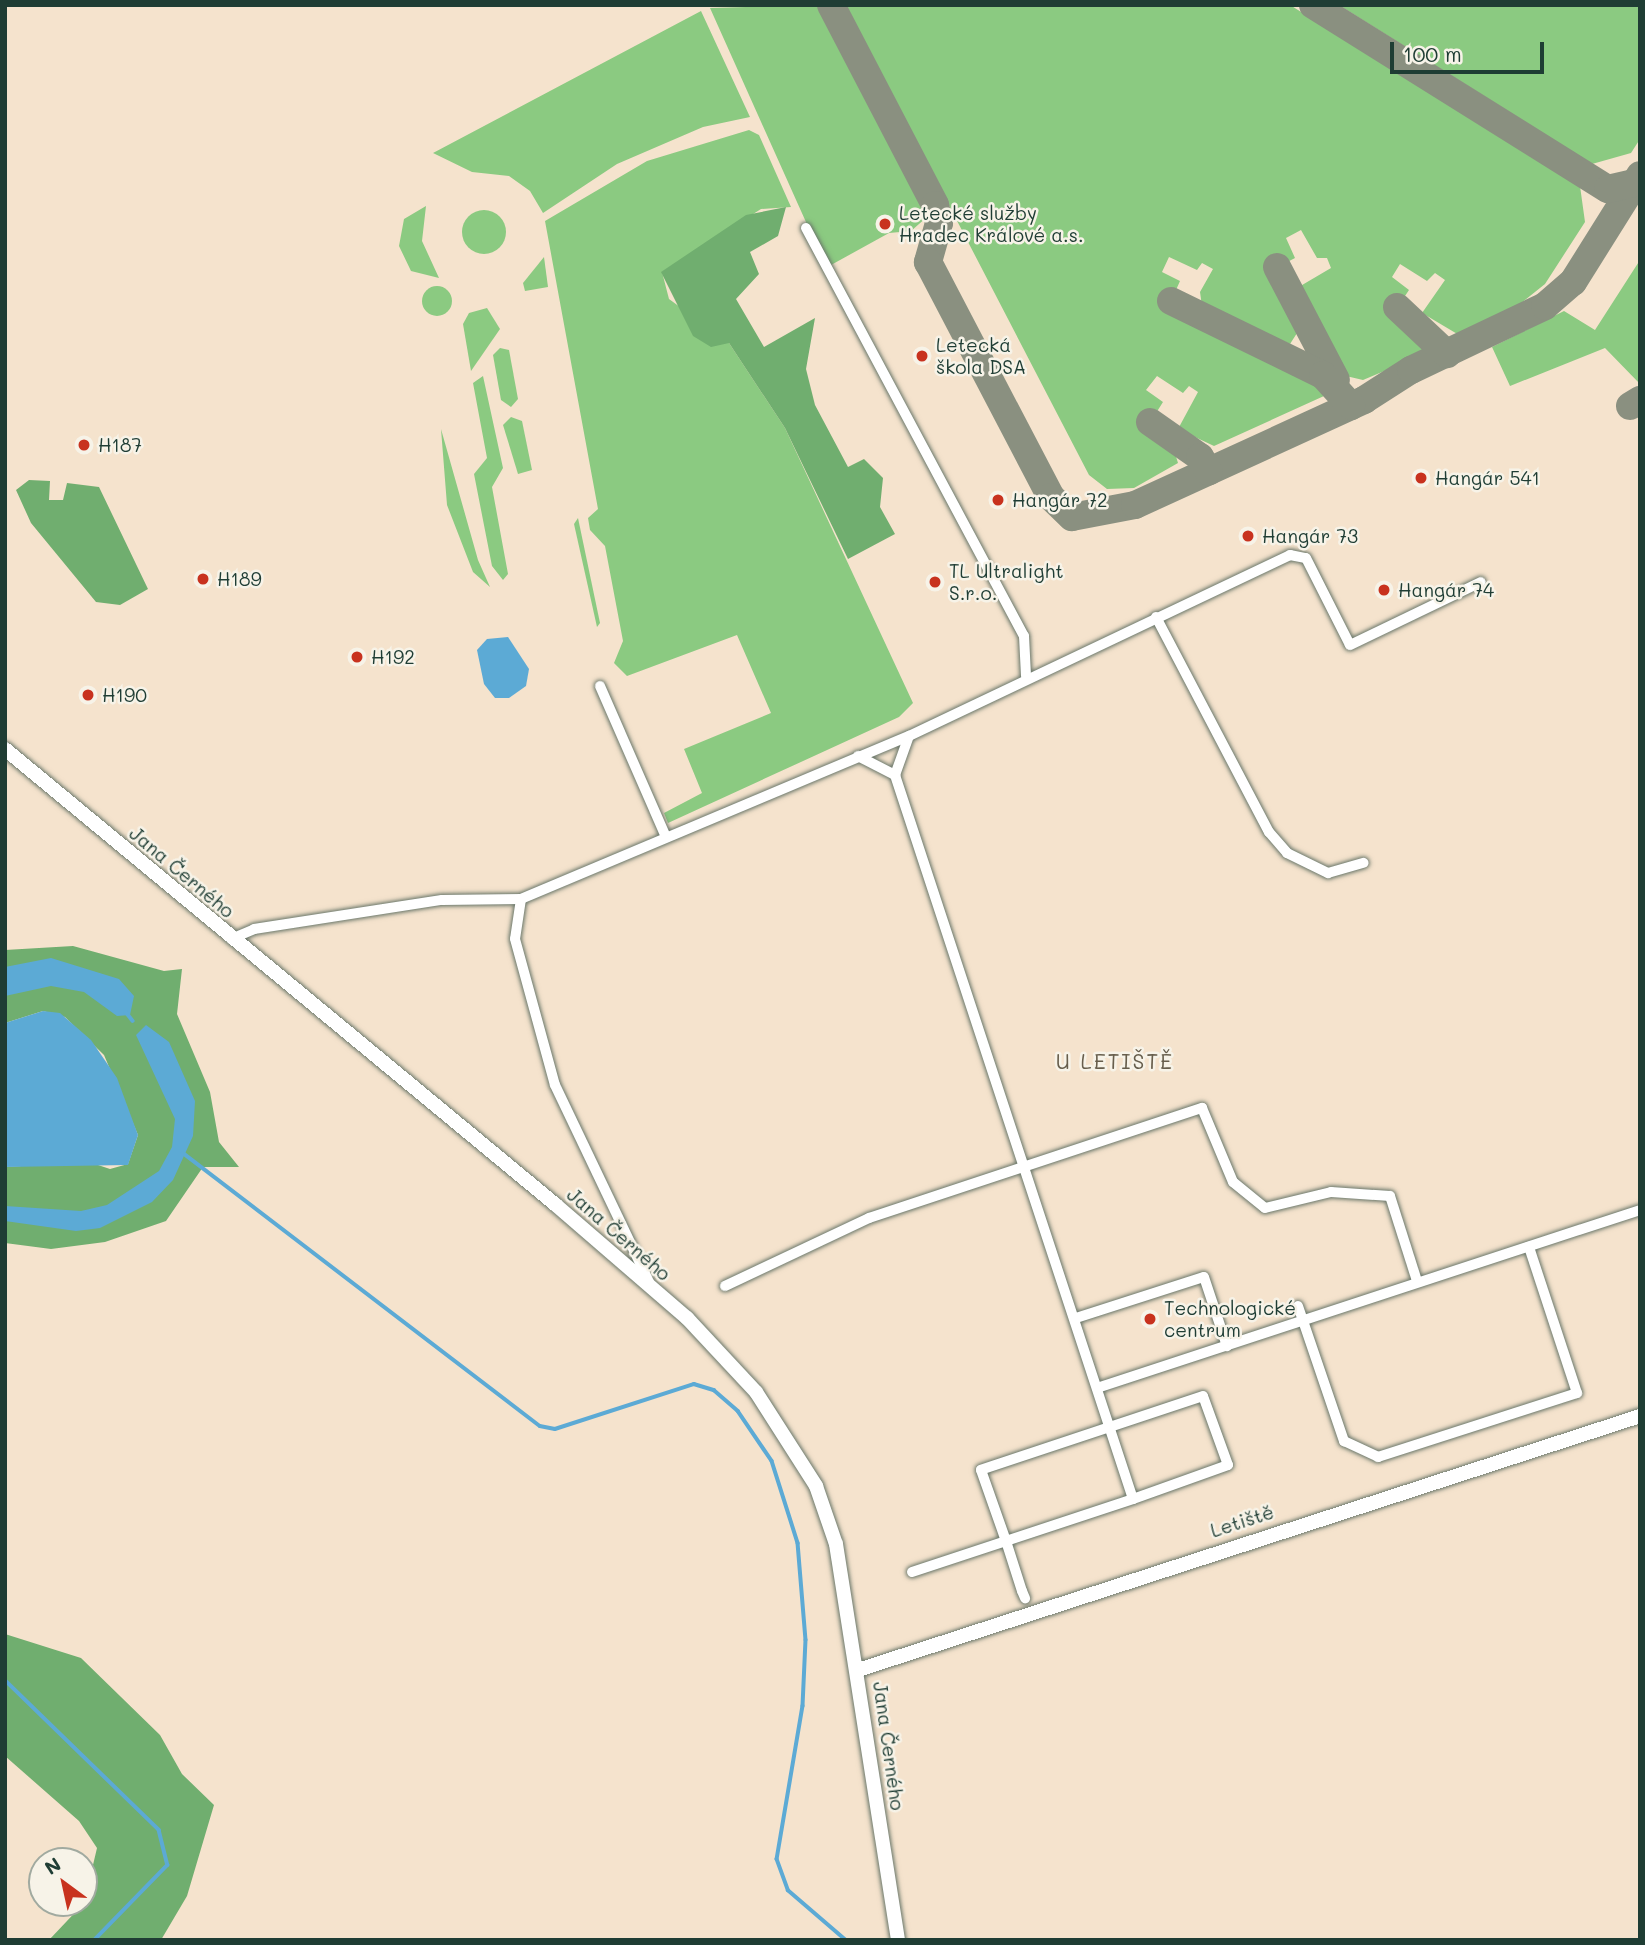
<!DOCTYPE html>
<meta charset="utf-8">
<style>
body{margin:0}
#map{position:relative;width:1645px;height:1945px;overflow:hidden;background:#f5e3cd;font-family:Mali,sans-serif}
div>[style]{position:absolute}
.green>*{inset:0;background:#8bca81}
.round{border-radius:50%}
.forest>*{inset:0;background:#70ae6f}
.water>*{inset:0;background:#5caad5}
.stream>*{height:3.5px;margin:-1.75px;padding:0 1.75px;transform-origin:1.75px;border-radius:1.75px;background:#5caad5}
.taxiway>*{height:28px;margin:-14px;padding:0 14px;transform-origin:14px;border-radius:14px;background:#8a9080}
.roads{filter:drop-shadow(0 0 2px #6a776a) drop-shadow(0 0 2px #6a776a)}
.minor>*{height:10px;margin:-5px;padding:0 5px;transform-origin:5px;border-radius:5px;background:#fff}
.tertiary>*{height:14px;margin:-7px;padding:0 7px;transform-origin:7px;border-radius:7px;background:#fff}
.dots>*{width:19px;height:19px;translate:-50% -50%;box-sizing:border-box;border:4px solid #f7f3e8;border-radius:50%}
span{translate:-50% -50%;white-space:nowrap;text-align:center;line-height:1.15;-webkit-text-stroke:5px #f7f3e8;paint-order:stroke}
.poi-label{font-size:19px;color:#1f3d34}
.left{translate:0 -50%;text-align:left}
.street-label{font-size:19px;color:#1f3d34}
.neighbourhood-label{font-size:21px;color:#675e4c;letter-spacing:2px}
.frame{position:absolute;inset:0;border:7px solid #1f3d34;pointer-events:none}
.north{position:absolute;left:28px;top:1847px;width:70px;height:70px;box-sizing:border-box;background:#f7f3e8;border:2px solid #a1aaa0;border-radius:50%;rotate:327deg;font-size:19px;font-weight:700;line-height:28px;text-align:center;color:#1f3d34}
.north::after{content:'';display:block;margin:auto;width:24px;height:32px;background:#c8321e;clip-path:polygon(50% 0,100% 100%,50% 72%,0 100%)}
.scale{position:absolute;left:1390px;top:42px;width:154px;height:32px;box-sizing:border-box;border:4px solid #1f3d34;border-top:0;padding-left:9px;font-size:21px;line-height:24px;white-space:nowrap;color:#1f3d34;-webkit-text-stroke:5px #f7f3e8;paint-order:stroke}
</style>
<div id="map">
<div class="green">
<i style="clip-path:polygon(818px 5px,927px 217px,911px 231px,889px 233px,831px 265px,823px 260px,710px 8px)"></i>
<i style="clip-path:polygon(845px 5px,1290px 5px,1580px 186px,1585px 222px,1545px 284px,1510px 312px,1459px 335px,1422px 313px,1445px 280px,1435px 273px,1427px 281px,1400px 264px,1392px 277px,1409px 290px,1393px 314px,1426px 343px,1420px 356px,1363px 380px,1346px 376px,1329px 357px,1297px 288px,1331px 268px,1327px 258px,1317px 258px,1301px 230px,1286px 238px,1295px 258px,1270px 271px,1299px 330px,1290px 344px,1202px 306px,1200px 292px,1213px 269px,1202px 263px,1197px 270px,1169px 257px,1162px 272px,1180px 281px,1168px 308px,1315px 378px,1324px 396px,1214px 446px,1178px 429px,1198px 392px,1189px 386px,1183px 393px,1157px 376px,1146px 390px,1163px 402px,1146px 429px,1173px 447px,1178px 463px,1134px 488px,1107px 489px,1089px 475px)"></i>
<i style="clip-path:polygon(1339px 5px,1640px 5px,1640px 139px,1631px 153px,1592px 164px)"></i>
<i style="clip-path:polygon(701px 11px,750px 117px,703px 127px,617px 164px,543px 213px,530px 191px,509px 176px,472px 172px,433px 153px)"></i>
<i style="clip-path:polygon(749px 130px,759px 135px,791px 207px,761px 209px,662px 272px,669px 299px,729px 343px,785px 428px,913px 703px,899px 717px,668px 823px,664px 813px,702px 793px,684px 749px,771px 713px,737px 635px,627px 676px,614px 663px,623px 641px,605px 546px,590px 530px,588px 518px,598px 509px,545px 221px,647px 161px)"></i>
<i style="clip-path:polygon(426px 206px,422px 241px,439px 278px,411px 271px,399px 246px,404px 219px)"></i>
<i class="round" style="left:462px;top:210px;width:44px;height:44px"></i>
<i style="clip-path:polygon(544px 257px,548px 287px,525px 291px,523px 283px)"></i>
<i style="clip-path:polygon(1640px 260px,1640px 384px,1605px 348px,1510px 386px,1492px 347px,1564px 311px,1595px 330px)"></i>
<i class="round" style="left:422px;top:286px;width:30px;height:30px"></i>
<i style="clip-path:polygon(487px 308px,500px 329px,471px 371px,463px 324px,469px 313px)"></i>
<i style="clip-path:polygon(500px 348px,509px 350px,518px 399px,511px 407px,501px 400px,493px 355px)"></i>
<i style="clip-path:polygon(483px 376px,503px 468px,492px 487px,508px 574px,503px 580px,492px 566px,474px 474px,487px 458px,473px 383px)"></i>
<i style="clip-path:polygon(511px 417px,522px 421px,532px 470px,518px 474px,503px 425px)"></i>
<i style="clip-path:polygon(441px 429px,478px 560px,490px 587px,473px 572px,447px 505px)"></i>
<i style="clip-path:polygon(578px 518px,600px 623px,597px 627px,574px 524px)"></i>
</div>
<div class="forest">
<i style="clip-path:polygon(786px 207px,778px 236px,750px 252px,759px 274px,736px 299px,764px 347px,815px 318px,806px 369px,815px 405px,848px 467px,864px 459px,883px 478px,880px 507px,895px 534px,848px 559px,785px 428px,729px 343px,711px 347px,693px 336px,661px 272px,746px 215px)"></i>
<i style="clip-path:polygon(29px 480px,50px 481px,49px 500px,63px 500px,67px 483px,99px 487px,148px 589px,120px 605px,96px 602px,31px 523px,16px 490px)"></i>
<i style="clip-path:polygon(73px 946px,164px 971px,182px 969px,177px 1014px,210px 1092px,219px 1142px,239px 1167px,203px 1167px,166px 1221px,105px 1242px,51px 1249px,5px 1243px,5px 1167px,89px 1162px,110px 1169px,128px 1164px,138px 1135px,104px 1055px,65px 1017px,43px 1011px,5px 1023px,5px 950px)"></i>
<i style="clip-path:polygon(5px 1634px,81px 1658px,160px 1735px,182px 1774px,214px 1805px,187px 1896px,161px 1940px,49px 1940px,84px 1903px,97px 1848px,79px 1821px,5px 1756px)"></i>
</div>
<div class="water">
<i style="clip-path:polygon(508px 637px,529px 669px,526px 686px,509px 698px,495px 698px,484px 684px,477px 650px,487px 639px)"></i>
<i style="clip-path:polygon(51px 958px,119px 979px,134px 996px,130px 1015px,117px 1016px,84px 992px,51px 986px,5px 996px,5px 967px)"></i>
<i style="clip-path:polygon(43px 1011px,60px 1013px,91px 1040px,117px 1078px,138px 1135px,128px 1165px,5px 1167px,5px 1023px)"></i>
<i style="clip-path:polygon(146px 1025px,169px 1042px,195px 1101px,193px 1136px,173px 1180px,152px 1202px,100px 1228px,76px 1231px,5px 1221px,5px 1206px,81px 1211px,107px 1205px,159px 1171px,172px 1147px,175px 1119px,136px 1035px)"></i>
</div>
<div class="stream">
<i style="left:126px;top:1012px;width:11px;rotate:52deg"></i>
<i style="left:183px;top:1153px;width:449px;rotate:37.4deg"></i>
<i style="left:540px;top:1426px;width:15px;rotate:11deg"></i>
<i style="left:555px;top:1429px;width:146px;rotate:-17.9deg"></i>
<i style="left:694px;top:1384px;width:21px;rotate:17deg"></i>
<i style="left:714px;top:1390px;width:32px;rotate:41deg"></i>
<i style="left:738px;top:1411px;width:60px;rotate:55.8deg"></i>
<i style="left:772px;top:1461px;width:86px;rotate:72.4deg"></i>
<i style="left:798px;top:1543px;width:97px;rotate:85.3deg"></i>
<i style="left:806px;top:1640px;width:66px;rotate:92.6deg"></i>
<i style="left:803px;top:1706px;width:155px;rotate:99.6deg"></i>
<i style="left:777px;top:1859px;width:33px;rotate:70deg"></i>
<i style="left:788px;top:1890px;width:77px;rotate:40.8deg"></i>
<i style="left:5px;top:1680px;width:215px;rotate:44.2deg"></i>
<i style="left:159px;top:1830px;width:36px;rotate:76deg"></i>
<i style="left:168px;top:1865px;width:105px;rotate:134.2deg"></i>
</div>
<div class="taxiway">
<i style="left:831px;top:5px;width:225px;rotate:62.5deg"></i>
<i style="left:935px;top:205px;width:18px;rotate:77deg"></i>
<i style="left:939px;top:223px;width:41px;rotate:105.8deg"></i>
<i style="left:928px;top:262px;width:265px;rotate:62.4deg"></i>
<i style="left:1051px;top:497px;width:29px;rotate:44deg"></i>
<i style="left:1072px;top:517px;width:64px;rotate:-10.8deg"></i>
<i style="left:1135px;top:505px;width:252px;rotate:-24.6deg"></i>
<i style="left:1364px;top:400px;width:56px;rotate:-32.6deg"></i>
<i style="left:1411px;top:370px;width:148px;rotate:-25.5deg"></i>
<i style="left:1545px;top:306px;width:37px;rotate:-41deg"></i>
<i style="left:1573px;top:282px;width:126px;rotate:-57.9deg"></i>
<i style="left:1313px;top:5px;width:348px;rotate:32deg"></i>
<i style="left:1608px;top:189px;width:28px;rotate:-13deg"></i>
<i style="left:1277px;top:267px;width:127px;rotate:62.4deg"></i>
<i style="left:1171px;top:301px;width:169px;rotate:26deg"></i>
<i style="left:1323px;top:375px;width:42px;rotate:47.9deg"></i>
<i style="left:1397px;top:307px;width:69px;rotate:43.2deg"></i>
<i style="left:1630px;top:406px;width:12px;rotate:-31deg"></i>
<i style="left:1150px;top:422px;width:61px;rotate:35deg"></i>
<i style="left:1200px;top:457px;width:17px;rotate:59deg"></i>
</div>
<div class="roads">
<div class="minor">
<i style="left:806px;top:228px;width:463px;rotate:61.9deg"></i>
<i style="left:1024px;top:636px;width:40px;rotate:87.1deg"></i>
<i style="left:1156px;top:617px;width:243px;rotate:62.3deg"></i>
<i style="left:1269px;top:832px;width:28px;rotate:49deg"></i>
<i style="left:1287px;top:853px;width:46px;rotate:26deg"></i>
<i style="left:1328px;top:873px;width:37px;rotate:-16deg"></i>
<i style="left:600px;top:686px;width:165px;rotate:66.4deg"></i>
<i style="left:858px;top:756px;width:42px;rotate:27.2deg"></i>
<i style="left:521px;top:899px;width:40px;rotate:98.5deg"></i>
<i style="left:515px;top:939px;width:151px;rotate:74.7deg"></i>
<i style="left:555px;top:1085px;width:218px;rotate:64.5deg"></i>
<i style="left:231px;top:939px;width:25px;rotate:-23deg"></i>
<i style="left:254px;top:929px;width:190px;rotate:-8.8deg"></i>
<i style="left:442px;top:900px;width:79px;rotate:-0.7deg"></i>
<i style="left:521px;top:899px;width:421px;rotate:-22.8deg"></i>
<i style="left:725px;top:1286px;width:159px;rotate:-25.3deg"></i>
<i style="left:869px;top:1218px;width:351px;rotate:-18.3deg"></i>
<i style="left:1202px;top:1108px;width:80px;rotate:67.3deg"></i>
<i style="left:1233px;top:1182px;width:41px;rotate:39.1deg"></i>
<i style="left:1265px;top:1208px;width:68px;rotate:-13.6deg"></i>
<i style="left:1331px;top:1192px;width:59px;rotate:3.9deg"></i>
<i style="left:1390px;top:1196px;width:89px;rotate:72.4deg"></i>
<i style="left:1298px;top:1306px;width:143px;rotate:71.2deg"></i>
<i style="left:1344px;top:1441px;width:38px;rotate:25deg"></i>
<i style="left:1378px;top:1457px;width:209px;rotate:-17.8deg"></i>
<i style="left:1577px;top:1393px;width:154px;rotate:-108.2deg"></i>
<i style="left:1076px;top:1318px;width:134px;rotate:-17.8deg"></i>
<i style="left:1204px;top:1277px;width:73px;rotate:71.6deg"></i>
<i style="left:1097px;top:1388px;width:571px;rotate:-18.15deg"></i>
<i style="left:1133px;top:1499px;width:762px;rotate:-108.2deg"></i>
<i style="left:895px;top:775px;width:41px;rotate:-70.3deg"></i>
<i style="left:909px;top:736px;width:422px;rotate:-25.4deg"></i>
<i style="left:1290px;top:555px;width:16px;rotate:11deg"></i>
<i style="left:1306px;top:558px;width:97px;rotate:63.2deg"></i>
<i style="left:1350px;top:645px;width:145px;rotate:-25.7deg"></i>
<i style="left:912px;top:1572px;width:99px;rotate:-18.3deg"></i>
<i style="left:1006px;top:1541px;width:134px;rotate:-18.3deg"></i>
<i style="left:1133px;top:1499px;width:101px;rotate:-19.7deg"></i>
<i style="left:1228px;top:1465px;width:73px;rotate:-109.9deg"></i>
<i style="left:1203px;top:1396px;width:234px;rotate:161.6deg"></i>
<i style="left:981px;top:1470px;width:75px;rotate:70.6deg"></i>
<i style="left:1006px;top:1541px;width:52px;rotate:72.3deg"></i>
<i style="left:1022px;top:1591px;width:8px;rotate:67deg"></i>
</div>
<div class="tertiary">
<i style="left:5px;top:749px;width:715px;rotate:39.61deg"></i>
<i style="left:556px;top:1205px;width:173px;rotate:40.8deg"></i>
<i style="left:687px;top:1318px;width:101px;rotate:47deg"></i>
<i style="left:756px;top:1392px;width:112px;rotate:57.4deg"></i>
<i style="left:816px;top:1486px;width:61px;rotate:71deg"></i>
<i style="left:836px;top:1544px;width:401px;rotate:81.1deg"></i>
<i style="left:858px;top:1670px;width:822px;rotate:-17.99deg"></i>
</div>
</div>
<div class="dots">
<i style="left:885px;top:224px;background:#c8321e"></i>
<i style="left:922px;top:356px;background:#c8321e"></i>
<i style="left:84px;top:445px;background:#c8321e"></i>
<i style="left:1421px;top:478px;background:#c8321e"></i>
<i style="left:998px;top:500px;background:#c8321e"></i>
<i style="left:1248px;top:536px;background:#c8321e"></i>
<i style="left:203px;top:579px;background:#c8321e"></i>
<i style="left:935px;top:582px;background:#c8321e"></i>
<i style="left:1384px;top:590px;background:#c8321e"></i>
<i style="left:357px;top:657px;background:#c8321e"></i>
<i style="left:88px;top:695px;background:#c8321e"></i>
<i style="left:1150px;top:1319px;background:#c8321e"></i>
</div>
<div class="poi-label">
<span class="left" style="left:899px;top:224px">Letecké služby<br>Hradec Králové a.s.</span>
<span class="left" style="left:936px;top:356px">Letecká<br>škola DSA</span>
<span class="left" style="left:98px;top:445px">H187</span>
<span class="left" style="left:1435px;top:478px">Hangár 541</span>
<span class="left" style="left:1012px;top:500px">Hangár 72</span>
<span class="left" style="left:1262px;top:536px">Hangár 73</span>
<span class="left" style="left:949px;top:582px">TL Ultralight<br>S.r.o.</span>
<span class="left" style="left:217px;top:579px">H189</span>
<span class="left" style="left:1398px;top:590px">Hangár 74</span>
<span class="left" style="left:371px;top:657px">H192</span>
<span class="left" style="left:102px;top:695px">H190</span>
<span class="left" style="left:1164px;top:1319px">Technologické<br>centrum</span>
</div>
<div class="street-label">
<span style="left:182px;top:872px;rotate:40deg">Jana Černého</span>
<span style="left:619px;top:1234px;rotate:41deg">Jana Černého</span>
<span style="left:1242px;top:1521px;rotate:-18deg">Letiště</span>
<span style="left:889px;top:1746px;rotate:82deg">Jana Černého</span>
</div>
<div class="neighbourhood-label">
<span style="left:1115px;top:1061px">U LETIŠTĚ</span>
</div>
<div class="frame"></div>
<div class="north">N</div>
<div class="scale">100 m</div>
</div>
